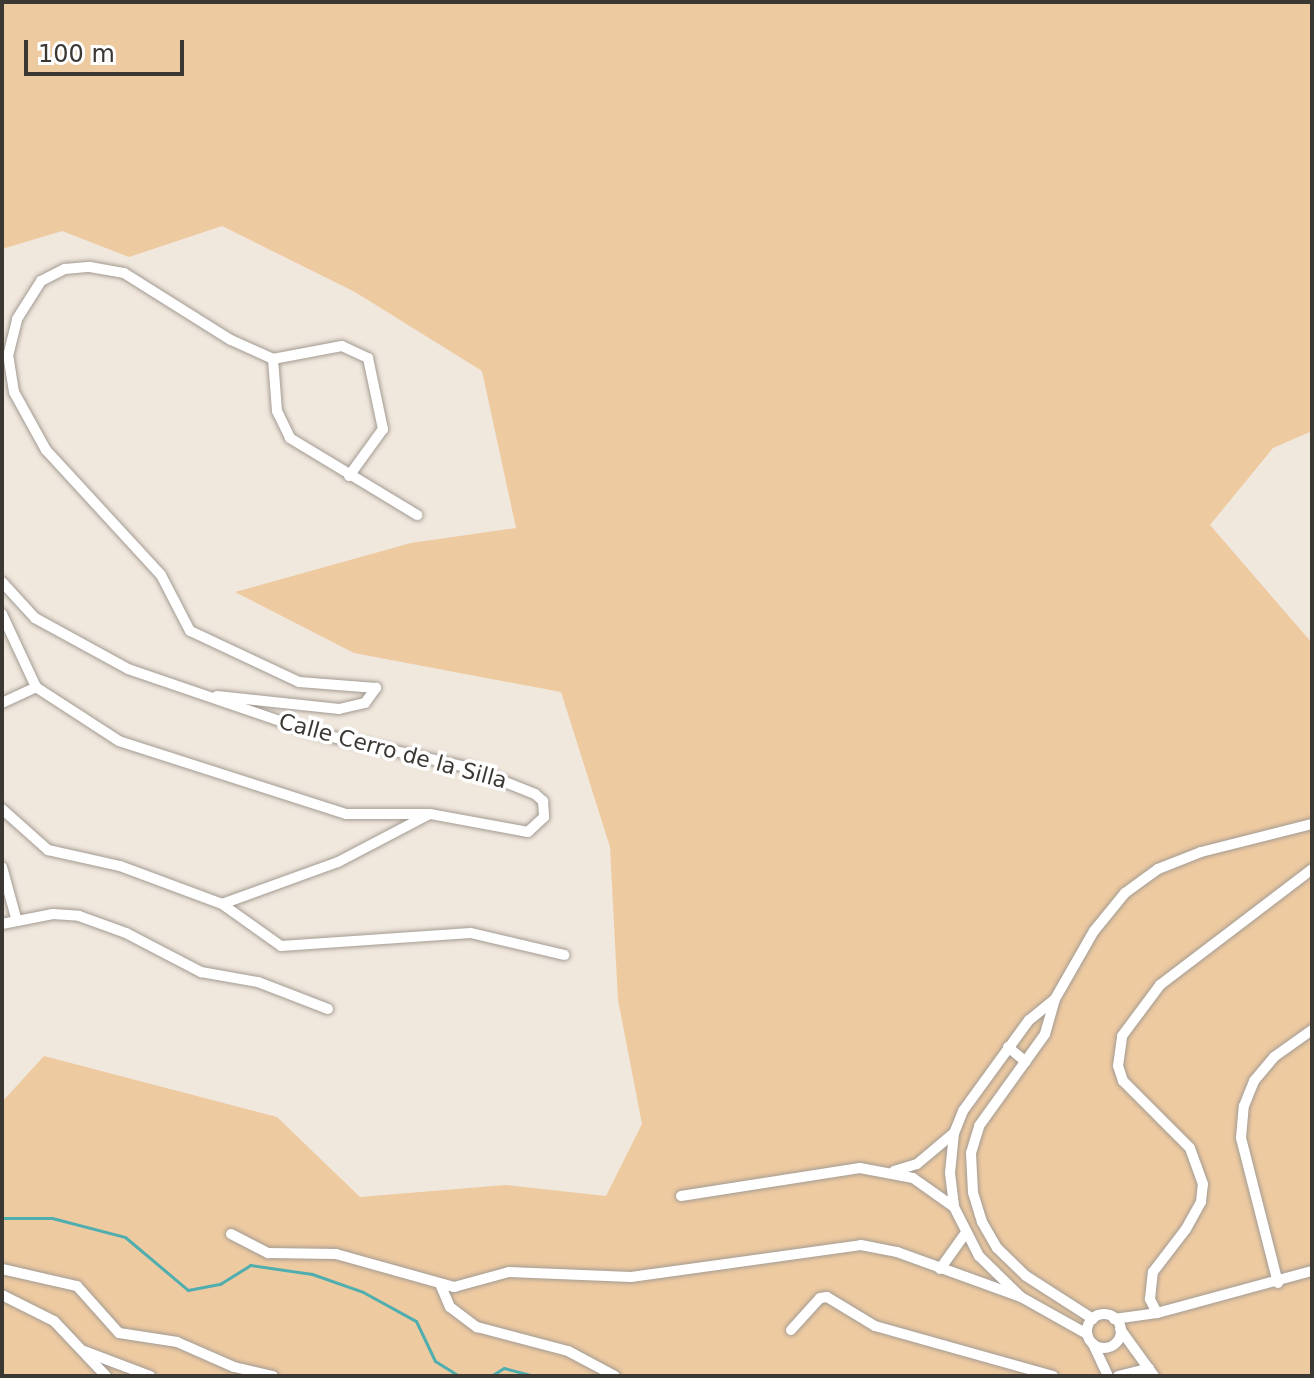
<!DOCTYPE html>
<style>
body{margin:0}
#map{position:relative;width:1314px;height:1378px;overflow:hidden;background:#f0e7dd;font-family:"DejaVu Sans",sans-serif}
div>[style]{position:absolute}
.green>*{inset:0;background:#eecaa1}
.stream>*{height:3px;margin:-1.5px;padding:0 1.5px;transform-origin:1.5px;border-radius:1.5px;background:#50aeae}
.roads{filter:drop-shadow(0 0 2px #a39b92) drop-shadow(0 0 2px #a39b92)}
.minor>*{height:10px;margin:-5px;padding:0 5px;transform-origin:5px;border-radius:5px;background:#fff}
.minor>.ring{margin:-5px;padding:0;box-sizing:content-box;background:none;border:10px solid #fff;border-radius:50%}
span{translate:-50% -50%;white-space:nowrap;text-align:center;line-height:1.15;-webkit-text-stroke:7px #fff;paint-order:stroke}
.street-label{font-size:22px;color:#3b3733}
.frame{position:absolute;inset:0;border:4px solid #3b3733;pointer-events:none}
.scale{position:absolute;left:24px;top:40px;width:160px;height:36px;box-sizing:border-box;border:4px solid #3b3733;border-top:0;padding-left:10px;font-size:24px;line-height:28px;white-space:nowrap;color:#3b3733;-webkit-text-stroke:6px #fff;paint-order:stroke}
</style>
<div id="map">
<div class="green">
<i style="clip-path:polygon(2px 2px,1312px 2px,1312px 431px,1273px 448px,1210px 525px,1312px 643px,1312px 1376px,2px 1376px,2px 1102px,44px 1056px,277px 1117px,360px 1197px,505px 1185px,606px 1196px,642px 1124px,618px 1000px,610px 847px,561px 692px,354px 653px,235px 592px,411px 543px,516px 528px,482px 371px,355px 292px,222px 226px,129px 257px,62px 231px,2px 249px)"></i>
</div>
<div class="stream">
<i style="left:2px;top:1218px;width:50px"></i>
<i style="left:52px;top:1218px;width:75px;rotate:14.6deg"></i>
<i style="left:125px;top:1237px;width:82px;rotate:40.1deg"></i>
<i style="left:188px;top:1290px;width:33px;rotate:-11deg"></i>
<i style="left:220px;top:1284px;width:36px;rotate:-32deg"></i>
<i style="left:250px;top:1265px;width:63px;rotate:8.3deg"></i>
<i style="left:312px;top:1274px;width:54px;rotate:19.4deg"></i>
<i style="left:363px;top:1292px;width:60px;rotate:28.7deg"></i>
<i style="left:416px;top:1321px;width:44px;rotate:64.6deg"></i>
<i style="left:435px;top:1361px;width:28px;rotate:32deg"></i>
<i style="left:491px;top:1376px;width:15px;rotate:-32deg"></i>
<i style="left:504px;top:1368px;width:31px;rotate:15deg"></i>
</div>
<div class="roads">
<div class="minor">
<i style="left:273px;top:359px;width:70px;rotate:-10.7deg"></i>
<i style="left:342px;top:346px;width:29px;rotate:25deg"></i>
<i style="left:368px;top:358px;width:73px;rotate:78.1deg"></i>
<i style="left:383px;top:429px;width:58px;rotate:125.9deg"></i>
<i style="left:2px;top:582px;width:49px;rotate:47.5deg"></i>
<i style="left:35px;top:618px;width:106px;rotate:28.7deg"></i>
<i style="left:128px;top:669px;width:198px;rotate:18.9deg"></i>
<i style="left:315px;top:733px;width:159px;rotate:12.7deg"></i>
<i style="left:470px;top:768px;width:70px;rotate:21.8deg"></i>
<i style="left:535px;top:794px;width:11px;rotate:41deg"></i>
<i style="left:543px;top:801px;width:16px;rotate:86deg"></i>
<i style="left:544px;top:817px;width:22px;rotate:137deg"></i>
<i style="left:528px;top:832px;width:100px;rotate:-169.6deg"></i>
<i style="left:430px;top:814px;width:84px;rotate:180deg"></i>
<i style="left:346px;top:814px;width:238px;rotate:-162.2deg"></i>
<i style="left:119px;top:741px;width:99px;rotate:-147deg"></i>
<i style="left:36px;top:687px;width:81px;rotate:-115deg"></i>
<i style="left:217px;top:696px;width:123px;rotate:6.1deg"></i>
<i style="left:339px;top:709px;width:27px;rotate:-13deg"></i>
<i style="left:365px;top:703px;width:19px;rotate:-54deg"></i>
<i style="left:376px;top:688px;width:77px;rotate:-175.5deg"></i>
<i style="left:299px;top:682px;width:120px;rotate:-154.9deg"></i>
<i style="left:190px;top:631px;width:63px;rotate:-117.4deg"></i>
<i style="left:161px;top:575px;width:170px;rotate:-132.6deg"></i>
<i style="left:46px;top:450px;width:66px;rotate:-118.9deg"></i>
<i style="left:14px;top:392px;width:36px;rotate:-99deg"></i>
<i style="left:8px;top:356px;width:38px;rotate:-76deg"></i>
<i style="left:17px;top:319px;width:45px;rotate:-57.7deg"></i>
<i style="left:41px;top:281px;width:27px;rotate:-27deg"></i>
<i style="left:65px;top:269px;width:25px;rotate:-5deg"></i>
<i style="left:90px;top:267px;width:35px;rotate:10deg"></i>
<i style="left:124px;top:273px;width:126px;rotate:32.1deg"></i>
<i style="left:231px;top:340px;width:46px;rotate:24.3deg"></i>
<i style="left:273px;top:359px;width:52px;rotate:85.6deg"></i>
<i style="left:277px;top:411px;width:30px;rotate:64deg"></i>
<i style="left:290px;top:438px;width:149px;rotate:31.2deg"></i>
<i style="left:2px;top:703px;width:38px;rotate:-25deg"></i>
<i style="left:2px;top:809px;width:62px;rotate:41.7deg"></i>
<i style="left:48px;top:850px;width:74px;rotate:12.5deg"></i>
<i style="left:120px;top:866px;width:109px;rotate:20.4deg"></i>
<i style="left:222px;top:904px;width:123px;rotate:-19.9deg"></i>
<i style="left:338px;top:862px;width:102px;rotate:-27.6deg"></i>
<i style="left:2px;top:867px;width:53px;rotate:74.6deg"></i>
<i style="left:222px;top:904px;width:72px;rotate:35.4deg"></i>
<i style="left:281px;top:946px;width:190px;rotate:-3.9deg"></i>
<i style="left:471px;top:933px;width:96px;rotate:13.3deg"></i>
<i style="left:2px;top:924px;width:52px;rotate:-11.1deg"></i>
<i style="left:53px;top:914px;width:26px;rotate:4deg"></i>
<i style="left:79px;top:916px;width:50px;rotate:19.9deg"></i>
<i style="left:126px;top:933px;width:85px;rotate:27.5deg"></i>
<i style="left:201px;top:972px;width:58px;rotate:10deg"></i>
<i style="left:258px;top:982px;width:75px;rotate:21.1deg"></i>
<i style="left:1054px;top:1000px;width:32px;rotate:141deg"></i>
<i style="left:1029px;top:1020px;width:112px;rotate:126deg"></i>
<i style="left:963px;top:1111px;width:24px;rotate:112deg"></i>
<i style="left:954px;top:1133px;width:40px;rotate:95.7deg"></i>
<i style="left:950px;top:1173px;width:34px;rotate:83deg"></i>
<i style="left:954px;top:1207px;width:55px;rotate:63deg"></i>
<i style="left:979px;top:1256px;width:59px;rotate:44.3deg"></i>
<i style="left:1021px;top:1297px;width:76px;rotate:29.3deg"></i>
<i style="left:1008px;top:1047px;width:23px;rotate:40deg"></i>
<i style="left:894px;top:1171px;width:24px;rotate:-17deg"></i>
<i style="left:917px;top:1164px;width:48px;rotate:-40deg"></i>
<i style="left:681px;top:1196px;width:181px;rotate:-8.9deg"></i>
<i style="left:860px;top:1168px;width:54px;rotate:10.7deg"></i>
<i style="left:913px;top:1178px;width:50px;rotate:35.3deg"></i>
<i style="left:231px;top:1234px;width:42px;rotate:27.2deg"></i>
<i style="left:268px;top:1253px;width:68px;rotate:0.8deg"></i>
<i style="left:336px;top:1254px;width:123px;rotate:15.6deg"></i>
<i style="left:454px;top:1287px;width:57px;rotate:-15.3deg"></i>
<i style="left:509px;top:1272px;width:122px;rotate:2.3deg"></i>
<i style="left:631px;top:1277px;width:232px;rotate:-7.9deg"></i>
<i style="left:861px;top:1245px;width:37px;rotate:11deg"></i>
<i style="left:897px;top:1252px;width:132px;rotate:19.9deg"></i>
<i style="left:2px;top:1269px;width:77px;rotate:12.8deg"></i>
<i style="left:77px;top:1286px;width:63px;rotate:48.2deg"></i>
<i style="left:119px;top:1333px;width:59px;rotate:8.8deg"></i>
<i style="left:177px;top:1342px;width:62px;rotate:23.7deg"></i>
<i style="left:234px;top:1367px;width:40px;rotate:13deg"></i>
<i style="left:940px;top:1269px;width:43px;rotate:-54.5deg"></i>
<i style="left:1278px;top:1283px;width:150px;rotate:-104.3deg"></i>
<i style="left:1241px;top:1138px;width:32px;rotate:-85deg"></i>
<i style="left:1244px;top:1106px;width:27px;rotate:-68deg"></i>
<i style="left:1254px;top:1081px;width:31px;rotate:-50deg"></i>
<i style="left:1274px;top:1057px;width:47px;rotate:-35.4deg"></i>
<i style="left:441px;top:1286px;width:23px;rotate:67deg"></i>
<i style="left:450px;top:1307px;width:34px;rotate:37deg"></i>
<i style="left:477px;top:1327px;width:94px;rotate:14.8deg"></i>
<i style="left:568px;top:1351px;width:53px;rotate:28deg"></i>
<i style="left:2px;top:1295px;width:58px;rotate:26.6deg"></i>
<i style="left:54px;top:1321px;width:76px;rotate:46.6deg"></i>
<i style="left:1157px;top:1313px;width:16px;rotate:-117deg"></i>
<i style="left:1150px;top:1299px;width:27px;rotate:-84deg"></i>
<i style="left:1153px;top:1272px;width:54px;rotate:-52.5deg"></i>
<i style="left:1186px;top:1229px;width:31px;rotate:-61deg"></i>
<i style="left:1201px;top:1202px;width:18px;rotate:-84deg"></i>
<i style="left:1203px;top:1184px;width:38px;rotate:-110deg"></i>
<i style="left:1190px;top:1148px;width:95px;rotate:-135deg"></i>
<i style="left:1123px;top:1081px;width:16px;rotate:-108deg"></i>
<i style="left:1118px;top:1066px;width:30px;rotate:-82deg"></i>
<i style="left:1122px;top:1036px;width:64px;rotate:-53.3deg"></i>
<i style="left:1160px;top:985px;width:191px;rotate:-37.3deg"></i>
<i class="ring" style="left:1087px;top:1314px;width:24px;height:24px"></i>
<i style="left:1093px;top:1319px;width:80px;rotate:-147.3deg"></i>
<i style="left:1026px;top:1276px;width:40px;rotate:-136deg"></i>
<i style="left:997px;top:1248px;width:30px;rotate:-120deg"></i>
<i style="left:982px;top:1222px;width:31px;rotate:-107deg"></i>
<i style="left:973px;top:1192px;width:39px;rotate:-93deg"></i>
<i style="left:971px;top:1153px;width:28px;rotate:-73deg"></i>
<i style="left:979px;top:1126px;width:113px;rotate:-54.3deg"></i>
<i style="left:1045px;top:1034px;width:36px;rotate:-74deg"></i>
<i style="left:1055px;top:999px;width:78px;rotate:-60.2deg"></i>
<i style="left:1094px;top:931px;width:49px;rotate:-50.8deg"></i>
<i style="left:1125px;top:893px;width:41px;rotate:-36deg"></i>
<i style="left:1158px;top:869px;width:46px;rotate:-21.6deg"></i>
<i style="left:1201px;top:852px;width:114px;rotate:-14.2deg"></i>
<i style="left:1114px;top:1319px;width:43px;rotate:-7.9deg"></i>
<i style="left:1157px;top:1313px;width:161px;rotate:-15.2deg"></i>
<i style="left:1120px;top:1329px;width:58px;rotate:54.1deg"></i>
<i style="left:791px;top:1330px;width:43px;rotate:-47.8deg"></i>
<i style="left:820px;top:1298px;width:7px;rotate:-8deg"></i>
<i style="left:827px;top:1297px;width:56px;rotate:31.1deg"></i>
<i style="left:875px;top:1326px;width:185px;rotate:15.7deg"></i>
<i style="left:1093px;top:1344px;width:35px;rotate:65deg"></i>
<i style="left:84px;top:1351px;width:71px;rotate:20.7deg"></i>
<i style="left:1118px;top:1376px;width:32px;rotate:-14deg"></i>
</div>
</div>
<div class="street-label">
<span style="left:393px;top:751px;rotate:15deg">Calle Cerro de la Silla</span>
</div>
<div class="frame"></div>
<div class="scale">100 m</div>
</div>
